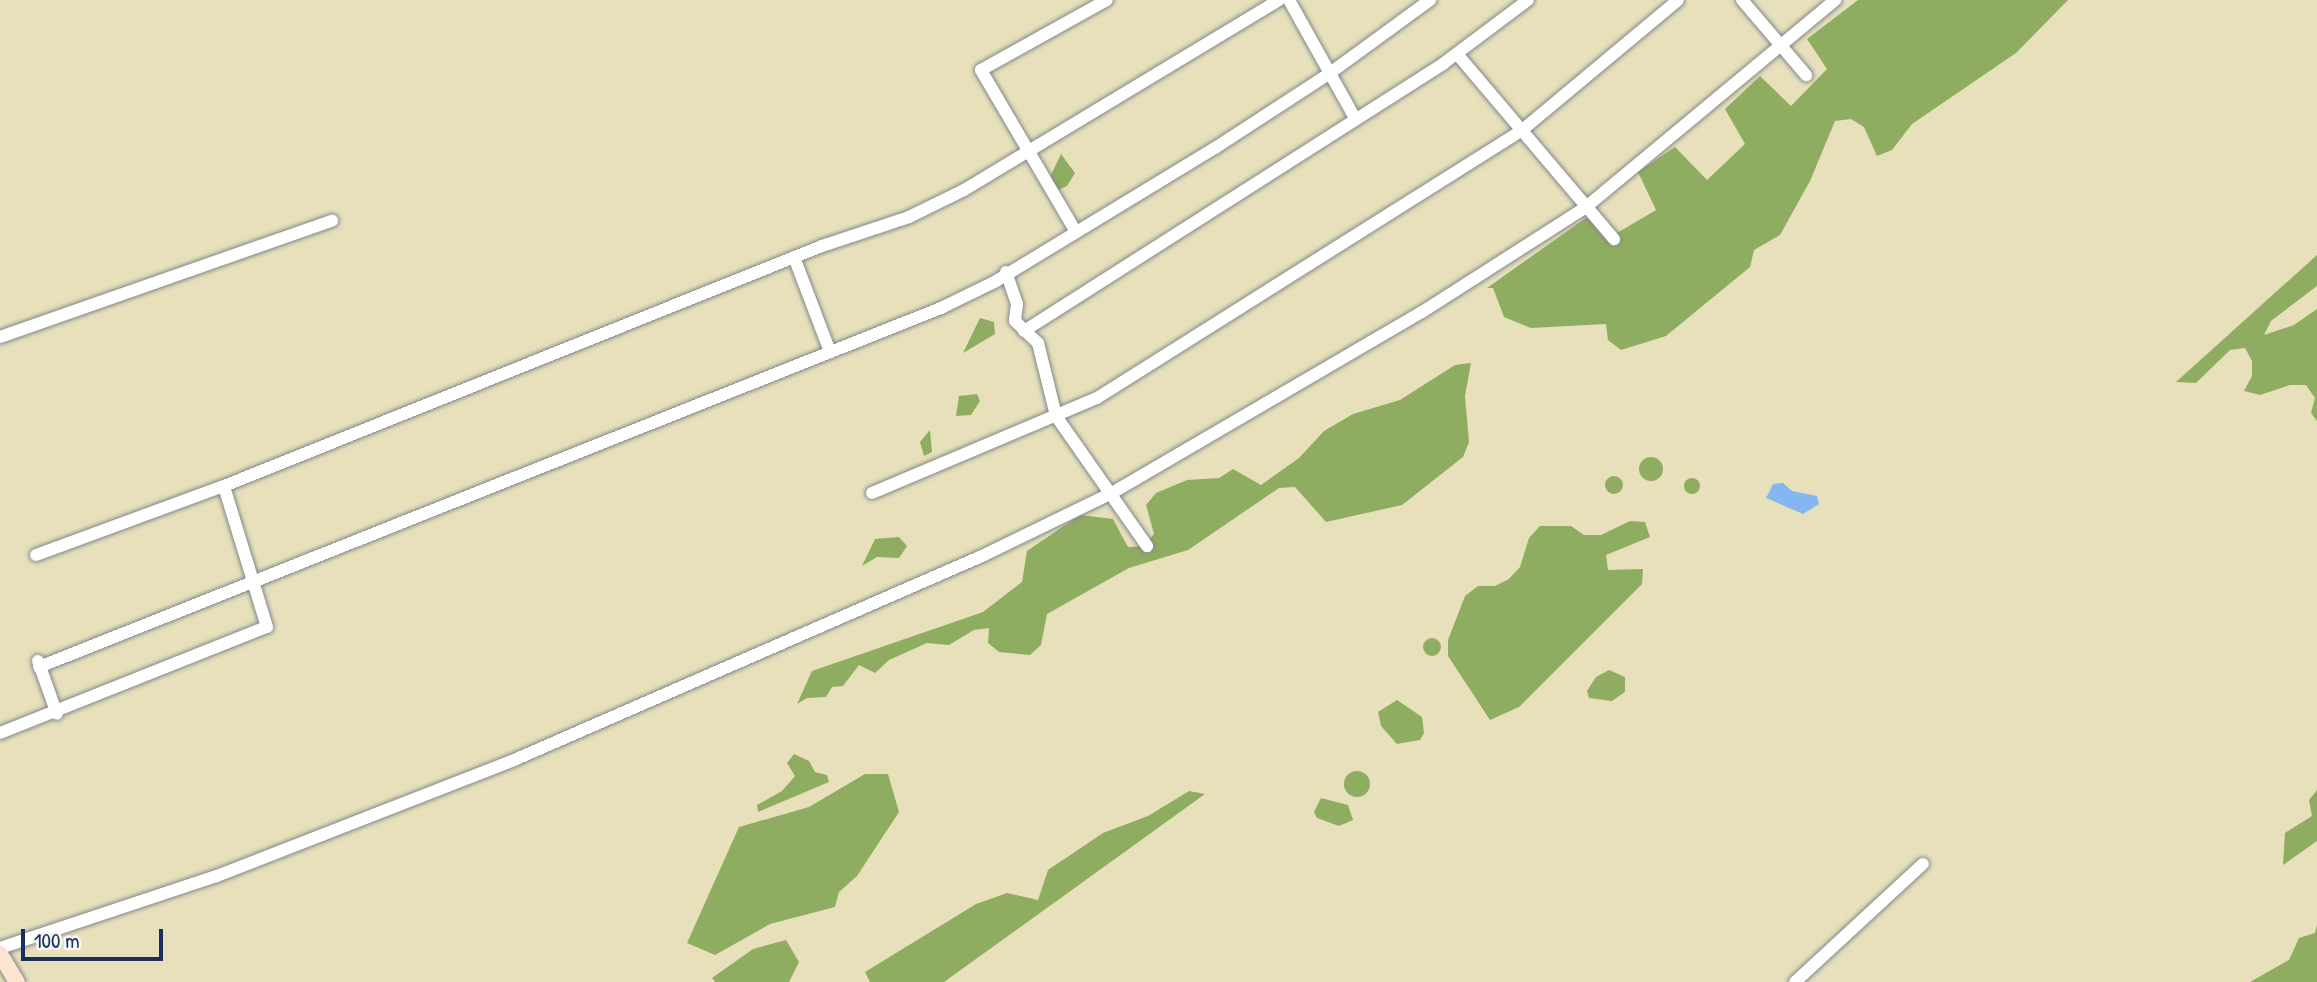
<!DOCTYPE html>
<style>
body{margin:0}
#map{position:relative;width:2317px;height:982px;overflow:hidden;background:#e7e0bb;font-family:"Patrick Hand",sans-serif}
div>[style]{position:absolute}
.forest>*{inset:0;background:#8fad60}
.round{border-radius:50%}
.water>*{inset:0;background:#84b6f1}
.roads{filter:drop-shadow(0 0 2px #81888c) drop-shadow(0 0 2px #81888c)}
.street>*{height:12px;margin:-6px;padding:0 6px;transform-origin:6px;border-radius:6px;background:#fff}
.secondary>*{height:16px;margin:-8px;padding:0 8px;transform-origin:8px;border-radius:8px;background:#fde4d0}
span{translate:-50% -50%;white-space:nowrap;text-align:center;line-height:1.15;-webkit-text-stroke:7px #f6f6f2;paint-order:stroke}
.scale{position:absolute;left:21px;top:929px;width:142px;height:32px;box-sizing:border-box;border:4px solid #1b2f5e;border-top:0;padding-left:9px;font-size:21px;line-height:24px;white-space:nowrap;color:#1b2f5e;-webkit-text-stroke:5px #f6f6f2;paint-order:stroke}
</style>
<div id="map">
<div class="forest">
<i style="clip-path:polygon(1858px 0,2068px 0,2016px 53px,1912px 124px,1892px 150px,1877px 156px,1864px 127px,1851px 119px,1835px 121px,1810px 181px,1780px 235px,1754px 250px,1750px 267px,1666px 336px,1621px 350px,1608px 340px,1606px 324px,1531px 328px,1504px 317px,1493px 288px,1487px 288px,1590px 215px,1612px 236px,1656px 210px,1638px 172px,1675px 147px,1707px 180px,1745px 144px,1725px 109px,1760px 76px,1791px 106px,1827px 69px,1807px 39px)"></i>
<i style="clip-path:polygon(1061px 154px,1075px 173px,1067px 186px,1056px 191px,1050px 177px)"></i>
<i style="clip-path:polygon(2317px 255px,2317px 286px,2271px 321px,2264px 335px,2294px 325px,2317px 309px,2317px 421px,2311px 413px,2315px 398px,2306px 385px,2290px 385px,2260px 395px,2244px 391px,2252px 376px,2252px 361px,2245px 348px,2230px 350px,2196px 383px,2176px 382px)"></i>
<i style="clip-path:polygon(980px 318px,994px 322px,995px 334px,963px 353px)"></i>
<i style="clip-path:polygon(1471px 363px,1465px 396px,1469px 442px,1463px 457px,1402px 505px,1326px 522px,1295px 487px,1279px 488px,1188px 550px,1129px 568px,1047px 614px,1041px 645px,1030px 655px,999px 652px,988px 643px,989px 628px,974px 630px,949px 645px,927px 643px,889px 660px,875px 673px,859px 665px,843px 686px,832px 687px,826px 697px,807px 698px,797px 704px,812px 671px,983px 612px,1022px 582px,1027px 551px,1080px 515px,1113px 519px,1128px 547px,1143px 546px,1154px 534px,1146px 505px,1156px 493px,1187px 480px,1219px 478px,1233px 469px,1261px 485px,1299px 458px,1324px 431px,1353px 414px,1400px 400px,1455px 365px)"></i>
<i style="clip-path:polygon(977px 394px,980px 401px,971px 415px,956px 416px,959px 396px)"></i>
<i style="clip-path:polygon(930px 430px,932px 452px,924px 456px,920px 442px)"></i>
<i class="round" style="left:1639px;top:457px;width:24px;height:24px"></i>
<i class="round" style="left:1605px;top:476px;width:18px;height:18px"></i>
<i class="round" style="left:1684px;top:478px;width:16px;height:16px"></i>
<i style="clip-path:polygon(1630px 521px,1645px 522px,1650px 537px,1606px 555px,1608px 570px,1643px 569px,1642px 584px,1519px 707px,1490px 720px,1448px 656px,1448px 640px,1465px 596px,1478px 586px,1495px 586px,1509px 579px,1520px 567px,1529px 538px,1540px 526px,1571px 526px,1584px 535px,1601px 535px)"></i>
<i style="clip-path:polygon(899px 537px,907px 546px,899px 558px,877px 557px,862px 566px,875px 539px)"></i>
<i class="round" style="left:1423px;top:638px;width:18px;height:18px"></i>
<i style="clip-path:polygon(1609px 670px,1625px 677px,1625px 692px,1612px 701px,1589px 698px,1587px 691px,1596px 677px)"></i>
<i style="clip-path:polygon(1397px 700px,1422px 717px,1424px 733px,1420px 740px,1397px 744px,1381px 726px,1378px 712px)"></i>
<i style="clip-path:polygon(794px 754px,809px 761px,815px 772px,827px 775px,829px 782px,758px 812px,757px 805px,782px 791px,795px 776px,787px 763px)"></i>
<i class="round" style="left:1344px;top:771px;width:26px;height:26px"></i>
<i style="clip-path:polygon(865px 774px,888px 774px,899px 812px,857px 876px,839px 892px,835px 907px,770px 924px,715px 955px,687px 943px,739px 827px,809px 807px)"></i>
<i style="clip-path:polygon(2317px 790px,2317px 841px,2283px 865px,2285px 833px,2312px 816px,2309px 800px)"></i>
<i style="clip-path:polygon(1189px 791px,1205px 794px,944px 982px,870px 982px,865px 972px,976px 904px,1007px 893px,1038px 900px,1048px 870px,1103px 833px,1148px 816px)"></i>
<i style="clip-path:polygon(1321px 798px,1348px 805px,1353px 820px,1339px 826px,1317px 818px,1314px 812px)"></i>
<i style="clip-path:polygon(2317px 925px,2317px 982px,2250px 982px,2289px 960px,2299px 938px,2315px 933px)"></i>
<i style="clip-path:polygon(786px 940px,799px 962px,789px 982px,715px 982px,712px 978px,753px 949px)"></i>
</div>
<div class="water">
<i style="clip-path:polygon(1783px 483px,1792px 491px,1817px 496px,1819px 504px,1803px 514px,1766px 498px,1773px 484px)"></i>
</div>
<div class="roads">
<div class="street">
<i style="left:1289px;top:0;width:135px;rotate:60.8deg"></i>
<i style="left:1742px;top:0;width:99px;rotate:49.5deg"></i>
<i style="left:1457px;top:54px;width:243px;rotate:49.7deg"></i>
<i style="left:1076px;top:232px;width:188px;rotate:-120.4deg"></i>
<i style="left:981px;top:70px;width:144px;rotate:-29.1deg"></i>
<i style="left:794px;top:257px;width:102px;rotate:69.2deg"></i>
<i style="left:1006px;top:272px;width:34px;rotate:71deg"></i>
<i style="left:1017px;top:304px;width:17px;rotate:97deg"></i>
<i style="left:1015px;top:321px;width:32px;rotate:44deg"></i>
<i style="left:1038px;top:343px;width:75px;rotate:76.1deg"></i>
<i style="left:1056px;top:416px;width:159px;rotate:55deg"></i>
<i style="left:1024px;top:331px;width:498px;rotate:-32.5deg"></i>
<i style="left:1444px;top:63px;width:105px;rotate:-36.9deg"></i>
<i style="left:0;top:337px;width:352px;rotate:-19.3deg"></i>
<i style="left:872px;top:493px;width:244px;rotate:-22.9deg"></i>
<i style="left:1097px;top:398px;width:501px;rotate:-32.2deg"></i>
<i style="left:1521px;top:131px;width:204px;rotate:-39.8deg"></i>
<i style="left:36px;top:555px;width:200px;rotate:-20.2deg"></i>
<i style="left:224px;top:486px;width:644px;rotate:-21.87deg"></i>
<i style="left:822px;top:246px;width:92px;rotate:-18.4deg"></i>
<i style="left:909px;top:217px;width:61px;rotate:-26.1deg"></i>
<i style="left:964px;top:190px;width:368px;rotate:-31.1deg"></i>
<i style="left:38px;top:661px;width:56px;rotate:70.3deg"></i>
<i style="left:39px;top:667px;width:971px;rotate:-21.7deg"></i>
<i style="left:941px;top:308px;width:61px;rotate:-26.1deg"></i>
<i style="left:996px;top:281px;width:256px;rotate:-31.3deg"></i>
<i style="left:1215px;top:148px;width:137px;rotate:-33.1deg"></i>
<i style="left:1330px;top:73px;width:124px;rotate:-36.1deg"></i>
<i style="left:0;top:733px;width:287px;rotate:-21.7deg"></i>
<i style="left:267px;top:627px;width:147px;rotate:-107deg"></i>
<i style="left:0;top:948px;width:229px;rotate:-18.4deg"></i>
<i style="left:217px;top:876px;width:319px;rotate:-21.3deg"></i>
<i style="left:514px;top:760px;width:511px;rotate:-23.55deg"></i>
<i style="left:982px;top:556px;width:144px;rotate:-25.9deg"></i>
<i style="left:1112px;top:493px;width:359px;rotate:-30.3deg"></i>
<i style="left:1422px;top:312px;width:195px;rotate:-32.6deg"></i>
<i style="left:1586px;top:207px;width:324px;rotate:-39.7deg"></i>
<i style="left:1795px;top:982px;width:174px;rotate:-42.7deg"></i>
</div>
<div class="secondary">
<i style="left:0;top:954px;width:33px;rotate:59deg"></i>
</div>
</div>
<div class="scale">100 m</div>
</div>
